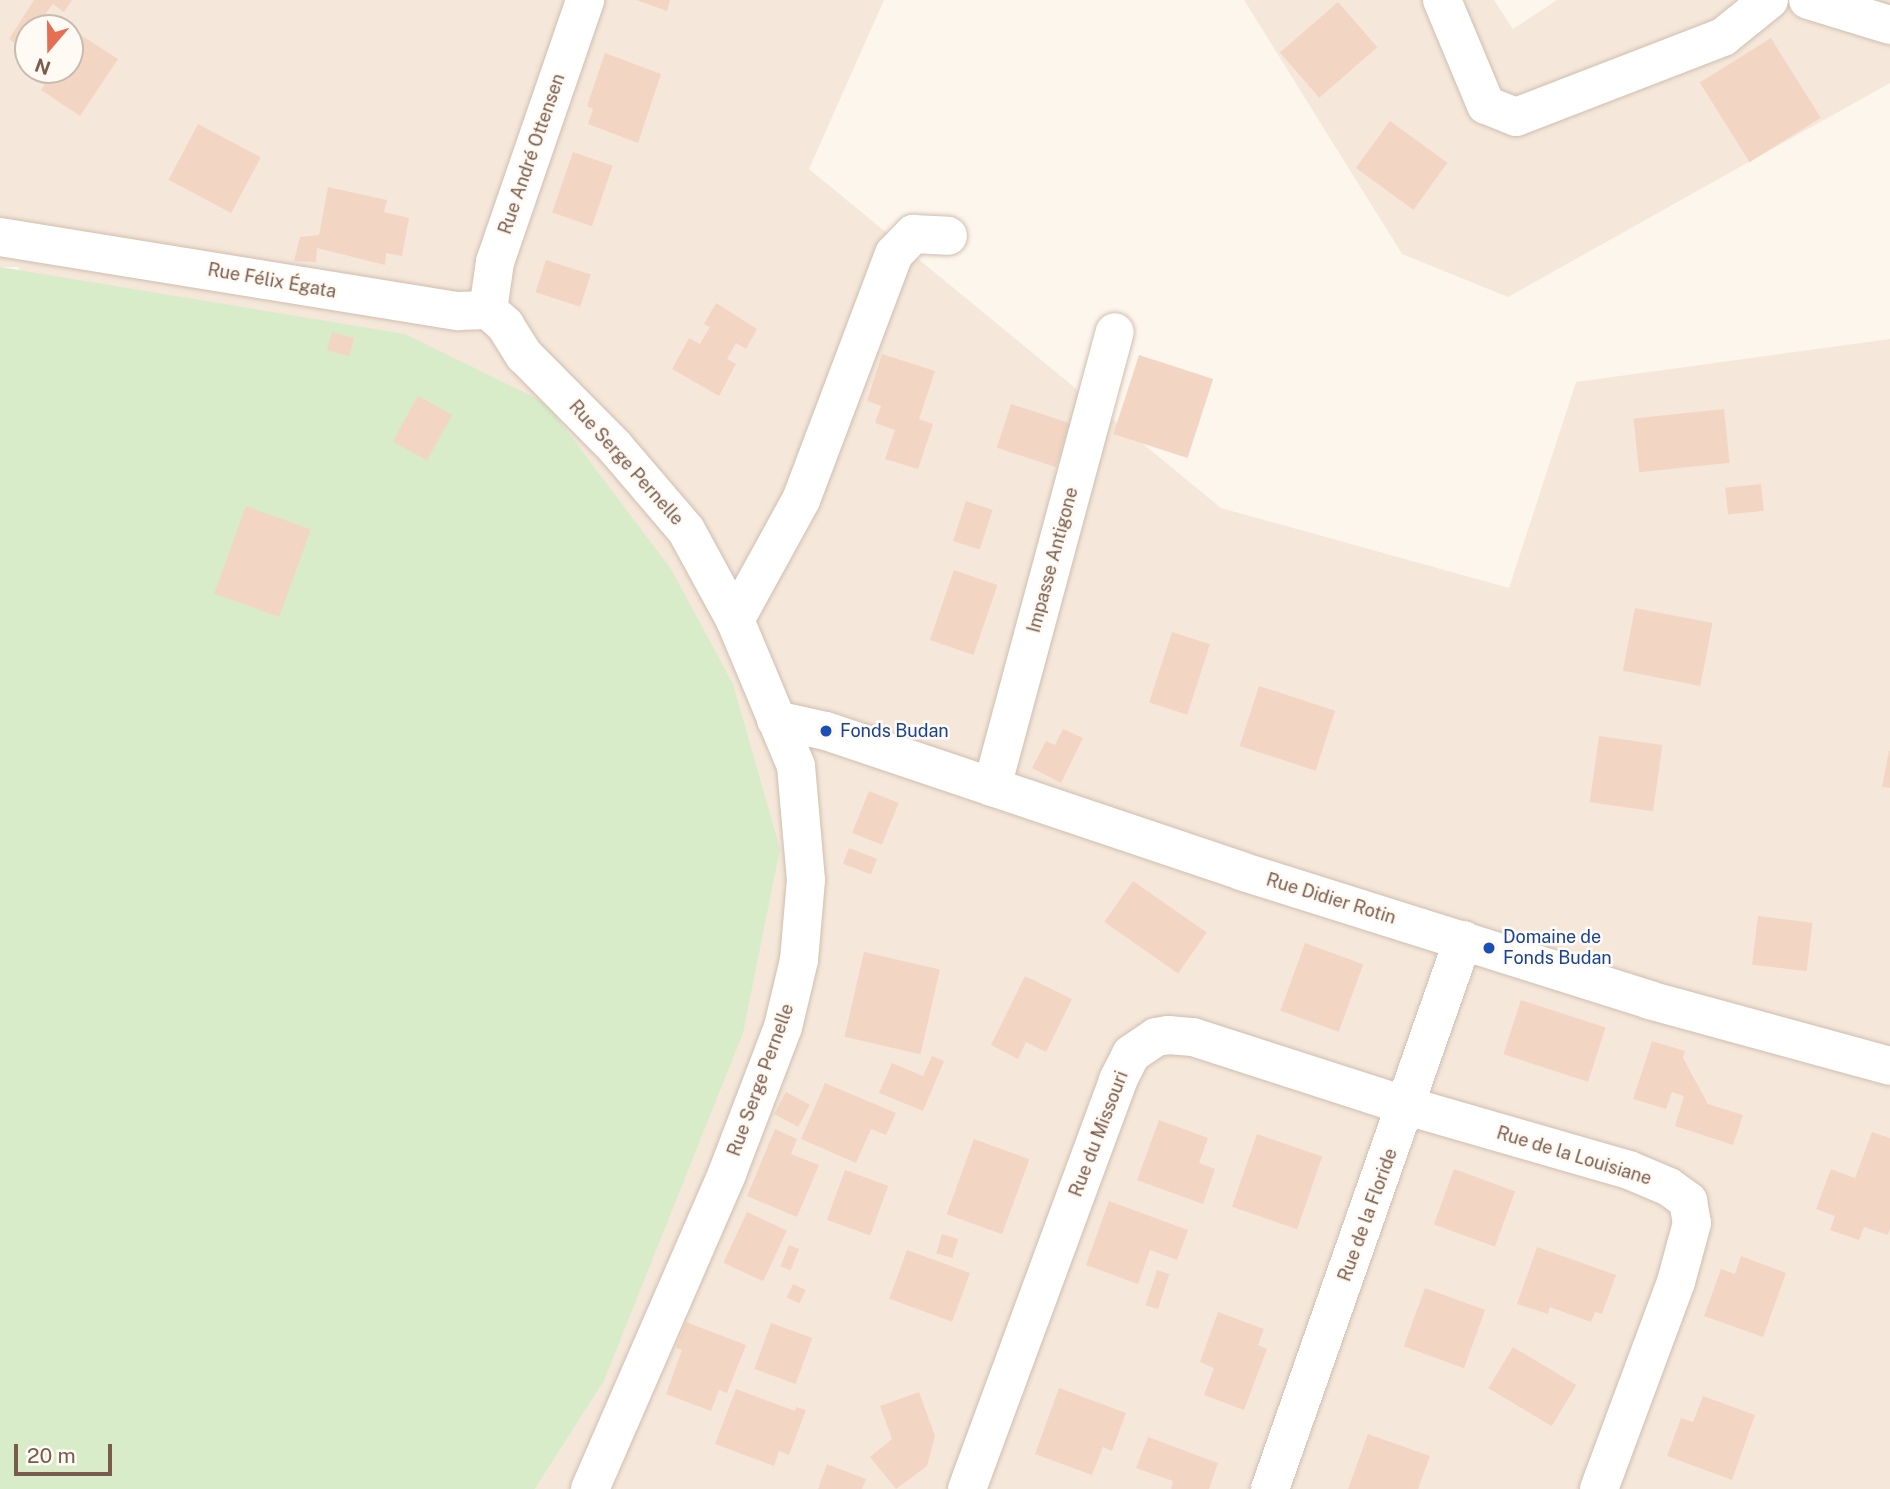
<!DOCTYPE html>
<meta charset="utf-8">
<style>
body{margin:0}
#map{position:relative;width:1890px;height:1489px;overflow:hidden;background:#fdf6ec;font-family:"Public Sans",sans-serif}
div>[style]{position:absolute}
.residential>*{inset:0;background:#f5e8da}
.green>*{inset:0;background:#d8ecc9}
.building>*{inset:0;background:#f3d5c3;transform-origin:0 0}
.roads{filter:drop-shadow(0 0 2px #d1beb0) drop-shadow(0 0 2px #d1beb0)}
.minor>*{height:38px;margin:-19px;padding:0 19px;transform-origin:19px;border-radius:19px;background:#fff}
.dots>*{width:19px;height:19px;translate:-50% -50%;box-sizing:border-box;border:4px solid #fffaf3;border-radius:50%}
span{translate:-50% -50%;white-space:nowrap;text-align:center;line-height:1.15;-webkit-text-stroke:5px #fffaf3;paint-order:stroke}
.street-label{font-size:18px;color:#7a5c4d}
.transit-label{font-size:18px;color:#164399}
.left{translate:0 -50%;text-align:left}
.north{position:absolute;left:14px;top:14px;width:70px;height:70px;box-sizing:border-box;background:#fffaf3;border:2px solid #cabbb1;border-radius:50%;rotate:200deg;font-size:19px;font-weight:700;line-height:28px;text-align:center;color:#7a5c4d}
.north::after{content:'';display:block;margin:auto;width:24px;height:32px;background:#e76f51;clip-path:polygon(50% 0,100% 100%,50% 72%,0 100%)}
.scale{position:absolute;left:14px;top:1444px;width:98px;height:32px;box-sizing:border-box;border:4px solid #7a5c4d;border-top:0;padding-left:9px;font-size:21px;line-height:24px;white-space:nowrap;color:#7a5c4d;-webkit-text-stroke:5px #fffaf3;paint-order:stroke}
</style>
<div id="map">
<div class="residential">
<i style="clip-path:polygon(evenodd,0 0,884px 0,809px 169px,1221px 508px,1509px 588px,1576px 382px,1890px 339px,1890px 1489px,535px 1489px,604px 1381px,18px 267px,0 267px,0 0,28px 28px,70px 28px,70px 70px,28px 70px,28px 28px)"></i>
<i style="clip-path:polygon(1244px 0,1494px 0,1513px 29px,1557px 0,1890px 0,1890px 83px,1508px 297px,1402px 254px)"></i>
</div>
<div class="green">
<i style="clip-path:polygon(0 267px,405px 334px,546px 403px,671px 569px,733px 684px,780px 849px,743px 1033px,604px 1381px,535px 1489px,0 1489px)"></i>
</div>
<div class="building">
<i style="clip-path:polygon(34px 0,72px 0,64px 12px,53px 4px,46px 13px,70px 28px,28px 28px,28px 51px,9px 39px)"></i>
<i style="clip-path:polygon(636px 0,670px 0,667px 11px)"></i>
<i style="left:1338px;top:2px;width:60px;height:77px;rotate:49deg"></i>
<i style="clip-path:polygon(70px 28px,118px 59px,80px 116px,41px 90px,54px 70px,70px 70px)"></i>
<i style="left:1771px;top:38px;width:94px;height:84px;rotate:58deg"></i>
<i style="clip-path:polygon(605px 53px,661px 74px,638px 143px,588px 124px,593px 109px,587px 106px)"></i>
<i style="left:1390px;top:121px;width:71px;height:58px;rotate:36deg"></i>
<i style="left:198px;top:124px;width:71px;height:63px;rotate:28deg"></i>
<i style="left:573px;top:152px;width:42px;height:64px;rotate:19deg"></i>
<i style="clip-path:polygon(328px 187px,387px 200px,384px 212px,409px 218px,402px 256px,386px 253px,385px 265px,317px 248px,316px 262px,294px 261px,300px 237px,319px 235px)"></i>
<i style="left:546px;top:260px;width:47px;height:34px;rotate:18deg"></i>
<i style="clip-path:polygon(716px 303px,757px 329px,746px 349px,736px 343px,727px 359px,736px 364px,719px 396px,672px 369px,689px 338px,700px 344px,710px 327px,704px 324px)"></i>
<i style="left:332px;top:332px;width:23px;height:19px;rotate:15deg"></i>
<i style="clip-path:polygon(882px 354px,935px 371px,919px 419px,933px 424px,918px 469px,885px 459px,895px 430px,875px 423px,881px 406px,867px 401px)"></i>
<i style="left:1139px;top:355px;width:78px;height:83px;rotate:18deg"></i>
<i style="left:418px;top:396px;width:39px;height:52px;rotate:29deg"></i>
<i style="left:1011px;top:404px;width:62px;height:46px;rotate:18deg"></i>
<i style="left:1724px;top:409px;width:54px;height:91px;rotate:84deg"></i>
<i style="left:1761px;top:484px;width:27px;height:36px;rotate:84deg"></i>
<i style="left:966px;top:501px;width:28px;height:42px;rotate:18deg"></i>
<i style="left:246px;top:506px;width:69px;height:93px;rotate:20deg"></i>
<i style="left:954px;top:570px;width:46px;height:74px;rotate:19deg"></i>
<i style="left:1635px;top:608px;width:79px;height:64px;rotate:11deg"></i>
<i style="left:1172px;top:632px;width:40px;height:74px;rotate:18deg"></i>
<i style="left:1259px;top:686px;width:80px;height:63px;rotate:18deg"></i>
<i style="clip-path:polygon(1063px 729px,1083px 738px,1061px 783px,1032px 768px,1046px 741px,1055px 745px)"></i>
<i style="left:1599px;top:736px;width:64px;height:67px;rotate:8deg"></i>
<i style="clip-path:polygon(1889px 751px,1890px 751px,1890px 788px,1882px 787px)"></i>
<i style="left:869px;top:791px;width:32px;height:45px;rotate:22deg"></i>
<i style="left:849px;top:848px;width:30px;height:17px;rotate:21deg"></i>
<i style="left:1133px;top:881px;width:90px;height:50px;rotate:35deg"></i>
<i style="left:1758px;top:916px;width:55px;height:49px;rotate:7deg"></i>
<i style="left:1305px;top:943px;width:62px;height:72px;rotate:20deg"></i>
<i style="left:864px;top:952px;width:78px;height:87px;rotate:13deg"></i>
<i style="clip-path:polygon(1025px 976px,1072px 999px,1046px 1052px,1026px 1042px,1018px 1059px,991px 1045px)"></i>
<i style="left:1521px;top:1000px;width:89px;height:57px;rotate:18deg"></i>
<i style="clip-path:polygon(1652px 1041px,1685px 1051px,1683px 1058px,1708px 1104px,1743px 1115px,1733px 1145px,1675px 1126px,1684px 1096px,1672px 1092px,1666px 1109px,1633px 1099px)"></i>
<i style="clip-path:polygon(932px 1056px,944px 1061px,923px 1111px,879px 1093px,892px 1063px,923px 1076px)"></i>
<i style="clip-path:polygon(825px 1083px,896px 1113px,886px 1135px,871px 1129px,856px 1163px,801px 1139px)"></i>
<i style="left:786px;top:1092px;width:27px;height:25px;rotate:28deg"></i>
<i style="clip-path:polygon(1159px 1120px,1208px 1138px,1199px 1163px,1215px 1169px,1203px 1204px,1137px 1180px)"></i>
<i style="clip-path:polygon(775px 1129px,797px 1139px,791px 1154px,819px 1165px,797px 1217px,747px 1196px)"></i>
<i style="clip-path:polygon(1872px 1132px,1890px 1138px,1890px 1228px,1888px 1235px,1864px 1227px,1859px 1240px,1830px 1230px,1835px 1216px,1816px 1209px,1831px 1169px,1855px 1178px)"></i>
<i style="left:1257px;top:1134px;width:69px;height:77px;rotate:19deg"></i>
<i style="left:974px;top:1139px;width:59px;height:80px;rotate:20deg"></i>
<i style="left:1454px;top:1169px;width:65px;height:59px;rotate:20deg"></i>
<i style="left:845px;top:1170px;width:46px;height:53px;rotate:20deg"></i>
<i style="clip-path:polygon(1109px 1201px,1188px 1230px,1177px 1260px,1150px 1250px,1138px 1284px,1086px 1265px)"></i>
<i style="left:747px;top:1212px;width:44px;height:56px;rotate:25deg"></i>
<i style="left:942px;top:1234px;width:17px;height:20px;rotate:17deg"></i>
<i style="left:789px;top:1245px;width:11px;height:23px;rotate:22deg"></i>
<i style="clip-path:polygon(1537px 1247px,1616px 1275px,1602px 1314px,1595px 1312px,1591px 1322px,1550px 1307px,1548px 1314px,1517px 1304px)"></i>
<i style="left:907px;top:1250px;width:67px;height:52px;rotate:20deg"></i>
<i style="clip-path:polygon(1741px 1256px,1786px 1273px,1763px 1337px,1704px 1316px,1721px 1269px,1735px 1274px)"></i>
<i style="left:1157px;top:1270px;width:13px;height:37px;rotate:18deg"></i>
<i style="left:793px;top:1284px;width:14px;height:15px;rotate:25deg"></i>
<i style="left:1425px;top:1288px;width:64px;height:62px;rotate:20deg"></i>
<i style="clip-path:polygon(1218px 1312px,1264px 1329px,1258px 1345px,1267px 1349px,1244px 1410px,1204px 1395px,1214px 1368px,1200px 1362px)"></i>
<i style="clip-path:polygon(686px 1322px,746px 1345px,727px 1393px,719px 1390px,711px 1411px,666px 1394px,682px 1350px,676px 1348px)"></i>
<i style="left:771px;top:1323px;width:44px;height:49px;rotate:20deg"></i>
<i style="left:1513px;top:1347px;width:74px;height:48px;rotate:31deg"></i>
<i style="clip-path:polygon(1059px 1388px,1126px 1413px,1112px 1451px,1103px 1447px,1092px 1475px,1035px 1454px)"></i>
<i style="clip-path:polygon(736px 1389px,795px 1411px,796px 1407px,806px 1410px,789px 1455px,779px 1451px,774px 1466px,715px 1444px)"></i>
<i style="clip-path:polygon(919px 1392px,935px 1436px,927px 1466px,896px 1489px,870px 1457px,892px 1439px,880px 1406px)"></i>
<i style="clip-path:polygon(1703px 1396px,1755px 1415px,1732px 1480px,1667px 1456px,1681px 1418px,1693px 1422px)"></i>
<i style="clip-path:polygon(1368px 1434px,1430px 1456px,1418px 1489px,1348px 1489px)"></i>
<i style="clip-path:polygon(1148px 1437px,1218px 1463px,1209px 1489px,1171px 1489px,1173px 1481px,1136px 1468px)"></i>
<i style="clip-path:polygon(827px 1464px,866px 1479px,862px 1489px,818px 1489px)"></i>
</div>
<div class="roads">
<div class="minor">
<i style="left:1442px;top:0;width:114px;rotate:67.3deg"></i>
<i style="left:1486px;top:105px;width:32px;rotate:22deg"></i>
<i style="left:1516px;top:117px;width:222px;rotate:-21.1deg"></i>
<i style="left:1723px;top:37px;width:59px;rotate:-38.8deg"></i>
<i style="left:1808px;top:0;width:86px;rotate:17deg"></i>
<i style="left:0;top:237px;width:464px;rotate:9.2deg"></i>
<i style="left:458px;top:311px;width:30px;rotate:-2deg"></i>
<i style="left:488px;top:310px;width:23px;rotate:41deg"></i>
<i style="left:505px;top:325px;width:36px;rotate:58deg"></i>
<i style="left:524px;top:355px;width:129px;rotate:45.3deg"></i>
<i style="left:615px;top:447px;width:109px;rotate:49.5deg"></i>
<i style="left:686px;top:530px;width:102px;rotate:61.4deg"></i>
<i style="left:735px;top:620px;width:158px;rotate:67.3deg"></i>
<i style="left:796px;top:766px;width:114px;rotate:85deg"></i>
<i style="left:806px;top:880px;width:80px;rotate:95deg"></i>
<i style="left:799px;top:960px;width:69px;rotate:103.4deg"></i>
<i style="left:783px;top:1027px;width:157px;rotate:110.9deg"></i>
<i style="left:727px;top:1174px;width:344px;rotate:113.5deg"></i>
<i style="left:488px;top:310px;width:49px;rotate:-81.7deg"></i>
<i style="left:495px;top:262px;width:277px;rotate:-71deg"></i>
<i style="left:735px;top:620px;width:137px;rotate:-61.2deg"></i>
<i style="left:801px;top:500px;width:263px;rotate:-69.3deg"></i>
<i style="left:894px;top:254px;width:28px;rotate:-46deg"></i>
<i style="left:913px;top:234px;width:35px;rotate:3deg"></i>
<i style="left:776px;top:720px;width:51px;rotate:12.4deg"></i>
<i style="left:826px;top:731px;width:438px;rotate:18.6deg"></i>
<i style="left:1241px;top:871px;width:428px;rotate:17.5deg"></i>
<i style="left:1649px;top:1000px;width:250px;rotate:15.3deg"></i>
<i style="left:992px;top:787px;width:471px;rotate:-74.9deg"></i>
<i style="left:967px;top:1489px;width:436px;rotate:-69.7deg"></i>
<i style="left:1118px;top:1080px;width:29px;rotate:-63deg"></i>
<i style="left:1131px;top:1054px;width:30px;rotate:-34deg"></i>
<i style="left:1156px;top:1037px;width:12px;rotate:-9deg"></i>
<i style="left:1168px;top:1035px;width:25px;rotate:5deg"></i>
<i style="left:1193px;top:1037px;width:225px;rotate:17.9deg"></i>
<i style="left:1407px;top:1106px;width:231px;rotate:16.1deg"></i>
<i style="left:1629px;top:1170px;width:43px;rotate:23deg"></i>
<i style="left:1669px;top:1187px;width:24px;rotate:36deg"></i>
<i style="left:1688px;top:1201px;width:22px;rotate:80deg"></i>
<i style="left:1692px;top:1223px;width:61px;rotate:105.2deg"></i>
<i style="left:1676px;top:1282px;width:221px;rotate:110.4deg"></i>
<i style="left:1270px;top:1489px;width:582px;rotate:-70.63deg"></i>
</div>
</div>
<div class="dots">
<i style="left:826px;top:731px;background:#1a4fb4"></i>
<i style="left:1489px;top:948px;background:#1a4fb4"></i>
</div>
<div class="street-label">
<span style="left:532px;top:154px;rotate:-71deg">Rue André Ottensen</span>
<span style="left:272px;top:281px;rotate:10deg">Rue Félix Égata</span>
<span style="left:626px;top:463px;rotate:48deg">Rue Serge Pernelle</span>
<span style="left:1053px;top:560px;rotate:-75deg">Impasse Antigone</span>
<span style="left:1331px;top:899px;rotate:17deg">Rue Didier Rotin</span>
<span style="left:761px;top:1080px;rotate:-70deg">Rue Serge Pernelle</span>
<span style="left:1099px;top:1134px;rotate:-69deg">Rue du Missouri</span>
<span style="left:1574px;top:1156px;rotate:17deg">Rue de la Louisiane</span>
<span style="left:1368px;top:1215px;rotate:-70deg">Rue de la Floride</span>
</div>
<div class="transit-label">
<span class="left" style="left:840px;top:731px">Fonds Budan</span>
<span class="left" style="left:1503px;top:948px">Domaine de<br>Fonds Budan</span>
</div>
<div class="north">N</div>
<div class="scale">20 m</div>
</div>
